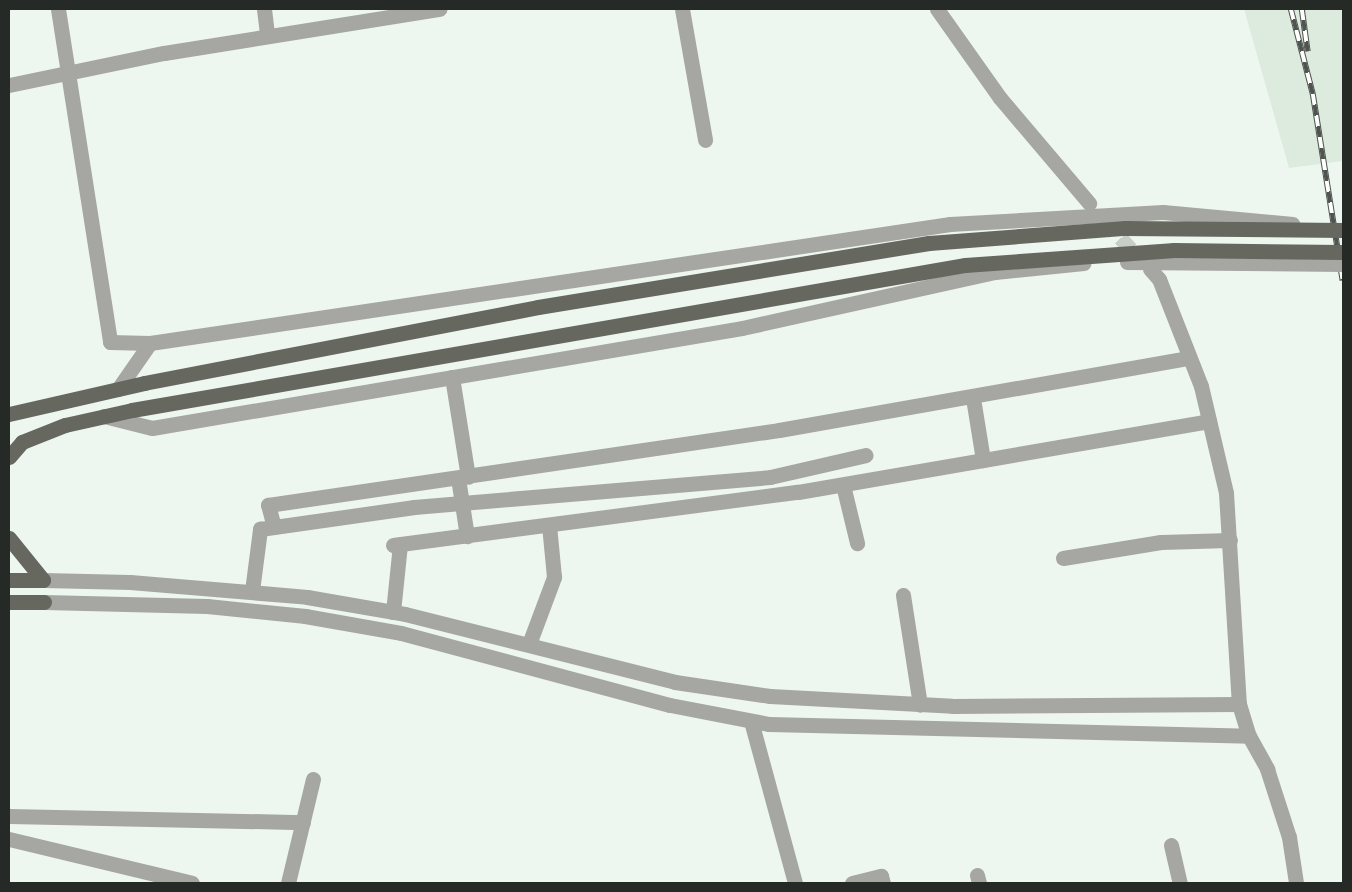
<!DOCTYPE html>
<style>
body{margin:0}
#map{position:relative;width:1352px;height:892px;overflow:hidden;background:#eef7ef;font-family:Commissioner,sans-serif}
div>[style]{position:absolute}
.built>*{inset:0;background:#dcebde}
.minor-tunnel>*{height:15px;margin-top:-7.5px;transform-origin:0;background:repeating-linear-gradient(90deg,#c6cec7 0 15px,transparent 0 23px)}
.minor>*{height:15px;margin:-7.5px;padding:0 7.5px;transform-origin:7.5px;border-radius:7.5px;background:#a6a7a3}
.major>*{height:15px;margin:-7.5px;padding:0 7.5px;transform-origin:7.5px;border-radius:7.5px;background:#666860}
.rail>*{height:5.5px;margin-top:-2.75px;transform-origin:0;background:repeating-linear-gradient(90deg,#fff 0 11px,#4f5450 0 22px);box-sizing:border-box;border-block:1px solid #4f5450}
.minor-bridge>*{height:15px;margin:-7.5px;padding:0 7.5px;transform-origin:7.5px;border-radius:7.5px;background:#a6a7a3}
.major-bridge>*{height:15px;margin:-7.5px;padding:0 7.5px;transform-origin:7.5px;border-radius:7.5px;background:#666860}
span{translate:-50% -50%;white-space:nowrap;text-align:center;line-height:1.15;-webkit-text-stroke:5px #fff;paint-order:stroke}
.frame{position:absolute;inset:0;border:10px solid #262a27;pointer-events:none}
</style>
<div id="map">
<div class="built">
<i style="clip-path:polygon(1244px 9px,1343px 9px,1343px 161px,1289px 168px)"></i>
</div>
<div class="minor-tunnel">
<i style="left:1105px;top:221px;width:54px;rotate:47.2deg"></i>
</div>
<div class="minor">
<i style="left:58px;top:9px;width:337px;rotate:81.1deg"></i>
<i style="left:110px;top:342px;width:40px;rotate:1.4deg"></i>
<i style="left:264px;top:9px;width:26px;rotate:83deg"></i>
<i style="left:682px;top:9px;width:133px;rotate:80deg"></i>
<i style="left:937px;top:9px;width:109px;rotate:54.7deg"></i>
<i style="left:1000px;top:98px;width:138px;rotate:49.7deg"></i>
<i style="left:9px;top:85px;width:158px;rotate:-11.7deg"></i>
<i style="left:164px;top:53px;width:279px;rotate:-9.1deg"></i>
<i style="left:1150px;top:269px;width:13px;rotate:48deg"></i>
<i style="left:1159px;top:279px;width:115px;rotate:68.6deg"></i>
<i style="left:1201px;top:386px;width:110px;rotate:76.8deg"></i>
<i style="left:1226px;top:493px;width:211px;rotate:86.5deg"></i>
<i style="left:1239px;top:704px;width:34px;rotate:73deg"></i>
<i style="left:1249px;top:736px;width:38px;rotate:61deg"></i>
<i style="left:1267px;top:769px;width:71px;rotate:72.1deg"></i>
<i style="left:1289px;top:837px;width:47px;rotate:81.3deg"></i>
<i style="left:452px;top:377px;width:101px;rotate:80.9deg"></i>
<i style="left:118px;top:389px;width:56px;rotate:-55.2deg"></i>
<i style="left:150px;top:343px;width:809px;rotate:-8.46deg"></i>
<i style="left:950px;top:224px;width:213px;rotate:-3.2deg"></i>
<i style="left:1163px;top:212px;width:130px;rotate:5.3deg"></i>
<i style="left:973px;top:398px;width:63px;rotate:80.8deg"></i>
<i style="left:104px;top:416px;width:49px;rotate:14deg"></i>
<i style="left:152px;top:428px;width:598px;rotate:-9.62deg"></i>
<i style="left:742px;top:328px;width:259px;rotate:-12.5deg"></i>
<i style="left:995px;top:272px;width:89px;rotate:-5.8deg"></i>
<i style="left:458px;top:478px;width:59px;rotate:81.2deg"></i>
<i style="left:843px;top:485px;width:60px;rotate:76.4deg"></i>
<i style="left:274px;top:527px;width:23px;rotate:-105deg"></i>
<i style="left:268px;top:505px;width:516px;rotate:-8.35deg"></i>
<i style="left:779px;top:430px;width:416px;rotate:-10deg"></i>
<i style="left:393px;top:545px;width:408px;rotate:-7.5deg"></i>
<i style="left:798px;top:492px;width:417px;rotate:-9.8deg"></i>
<i style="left:1063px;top:558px;width:99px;rotate:-9.3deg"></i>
<i style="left:1161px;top:542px;width:69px;rotate:-1.7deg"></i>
<i style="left:43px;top:580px;width:87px;rotate:1.3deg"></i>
<i style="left:130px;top:582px;width:178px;rotate:4.8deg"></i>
<i style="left:307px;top:597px;width:99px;rotate:9.8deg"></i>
<i style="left:405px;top:614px;width:278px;rotate:14.1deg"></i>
<i style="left:675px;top:682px;width:96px;rotate:8.4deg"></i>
<i style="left:770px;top:696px;width:182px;rotate:3.1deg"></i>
<i style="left:952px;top:706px;width:287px;rotate:-0.4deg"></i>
<i style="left:252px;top:591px;width:63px;rotate:-82.6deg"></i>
<i style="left:260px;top:529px;width:156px;rotate:-8.1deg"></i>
<i style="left:414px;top:507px;width:357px;rotate:-4.8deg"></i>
<i style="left:770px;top:477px;width:98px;rotate:-12.9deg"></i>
<i style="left:903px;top:595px;width:111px;rotate:81.2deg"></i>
<i style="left:44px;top:602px;width:163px;rotate:1.4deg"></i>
<i style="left:207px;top:606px;width:99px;rotate:5.8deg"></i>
<i style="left:305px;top:616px;width:97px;rotate:10deg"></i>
<i style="left:401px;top:633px;width:278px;rotate:15deg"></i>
<i style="left:670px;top:705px;width:101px;rotate:10.9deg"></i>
<i style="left:769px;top:724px;width:480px;rotate:1.4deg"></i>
<i style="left:393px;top:612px;width:68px;rotate:-84.1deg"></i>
<i style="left:529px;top:644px;width:72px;rotate:-69.5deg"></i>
<i style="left:554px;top:577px;width:52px;rotate:-95.5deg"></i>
<i style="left:751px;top:721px;width:168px;rotate:74.8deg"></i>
<i style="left:9px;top:816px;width:294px;rotate:1.2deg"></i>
<i style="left:9px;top:839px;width:188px;rotate:13.5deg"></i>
<i style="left:1171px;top:845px;width:39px;rotate:77deg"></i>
<i style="left:977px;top:875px;width:8px;rotate:76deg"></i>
<i style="left:288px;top:883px;width:107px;rotate:-76.5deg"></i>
<i style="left:852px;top:883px;width:30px;rotate:-14deg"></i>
<i style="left:881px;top:876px;width:7px;rotate:74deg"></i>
</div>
<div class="major">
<i style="left:9px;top:414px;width:139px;rotate:-12.9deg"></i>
<i style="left:9px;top:457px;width:20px;rotate:-49deg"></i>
<i style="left:22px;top:442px;width:46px;rotate:-21.6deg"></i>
<i style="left:65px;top:425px;width:69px;rotate:-12.6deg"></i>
<i style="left:9px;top:538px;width:54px;rotate:51deg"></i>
<i style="left:9px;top:580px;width:34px"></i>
<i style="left:9px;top:602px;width:35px"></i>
</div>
<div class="rail">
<i style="left:1291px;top:9px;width:88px;rotate:75.5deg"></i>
<i style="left:1313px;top:94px;width:189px;rotate:80.9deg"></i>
<i style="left:1302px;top:9px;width:43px;rotate:82.1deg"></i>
</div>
<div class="minor-bridge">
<i style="left:1127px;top:262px;width:216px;rotate:0.5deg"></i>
</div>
<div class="major-bridge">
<i style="left:144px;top:383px;width:401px;rotate:-10.9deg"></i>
<i style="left:538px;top:307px;width:396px;rotate:-9.3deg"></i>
<i style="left:929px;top:243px;width:197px;rotate:-4.4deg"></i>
<i style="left:1125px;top:228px;width:218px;rotate:0.5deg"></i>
<i style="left:132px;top:410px;width:846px;rotate:-9.87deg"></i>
<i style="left:965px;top:265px;width:210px;rotate:-4.1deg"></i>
<i style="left:1174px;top:250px;width:169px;rotate:0.7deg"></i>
</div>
<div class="frame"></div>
</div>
